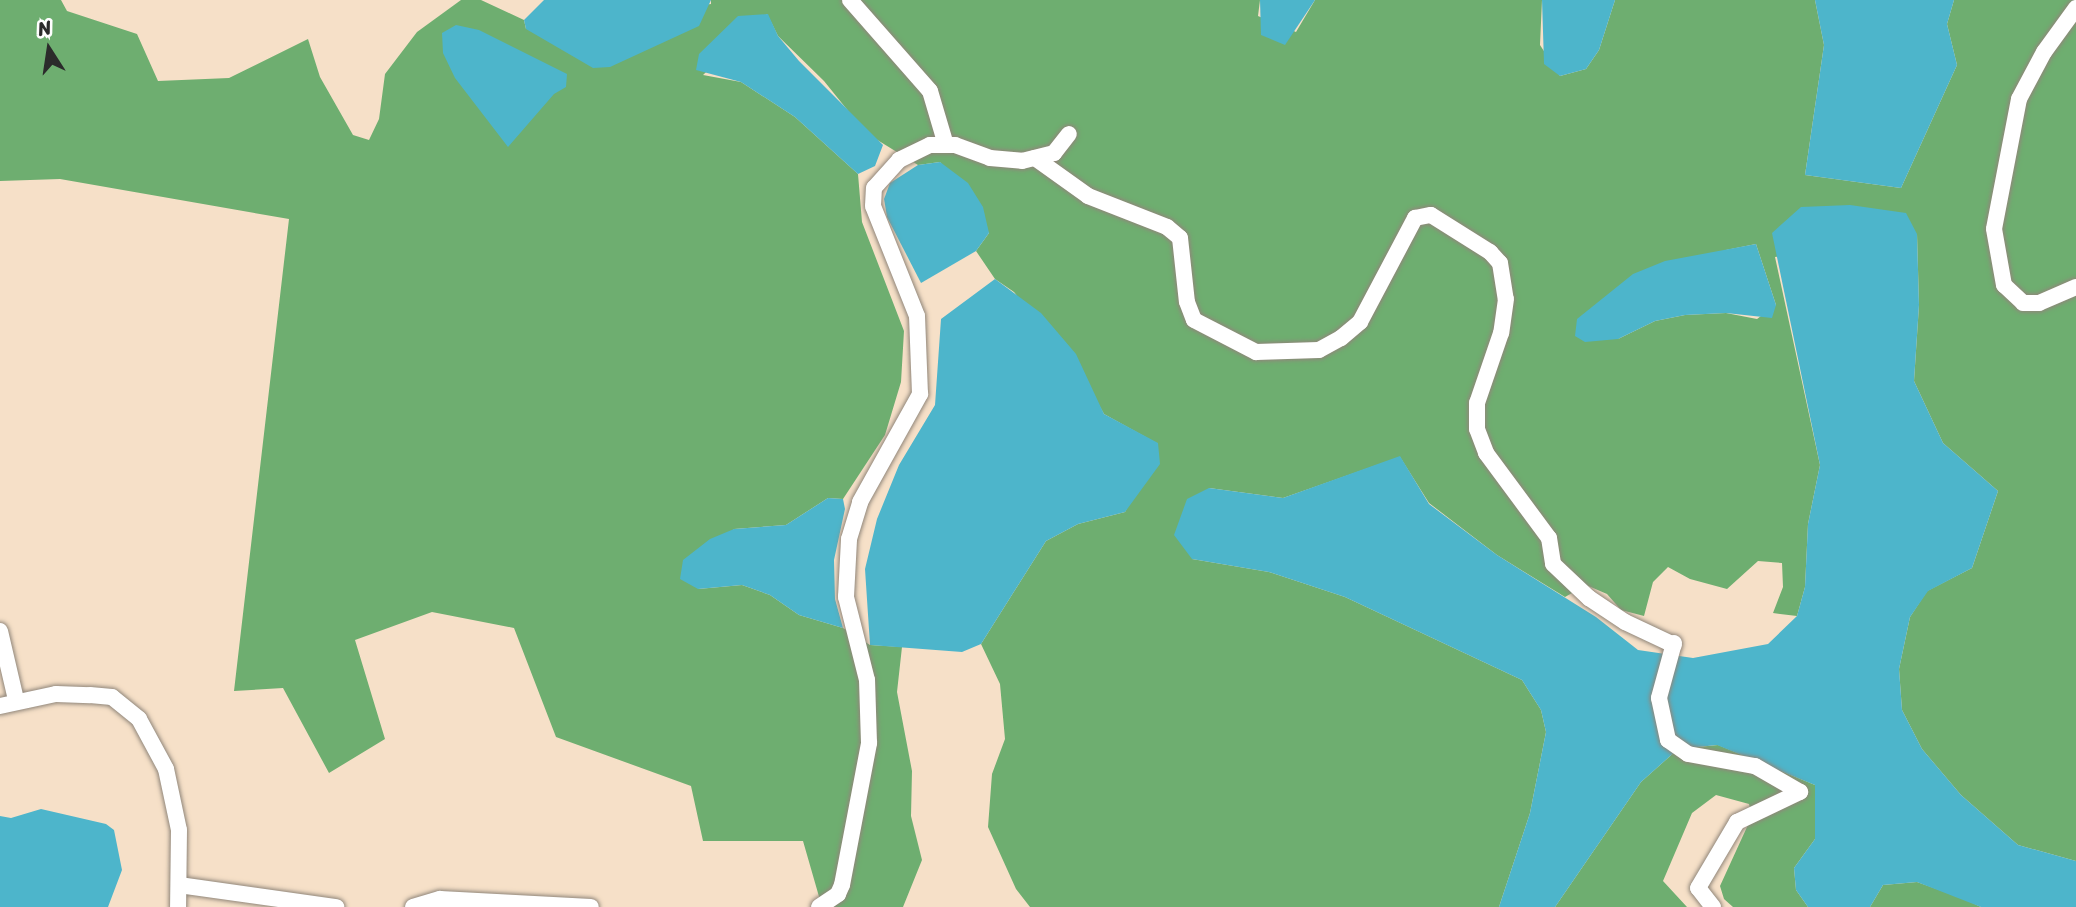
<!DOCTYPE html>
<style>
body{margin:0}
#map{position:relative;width:2076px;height:907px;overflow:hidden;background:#f6e0c8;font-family:Sriracha,sans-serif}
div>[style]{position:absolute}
.forest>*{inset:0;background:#6eae70}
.water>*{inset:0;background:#4db5cb}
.roads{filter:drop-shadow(0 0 2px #90867a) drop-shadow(0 0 2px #90867a)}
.minor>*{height:16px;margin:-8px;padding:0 8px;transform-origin:8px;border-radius:8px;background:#fff}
span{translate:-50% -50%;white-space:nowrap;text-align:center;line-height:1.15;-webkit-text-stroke:6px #fff;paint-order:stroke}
.north{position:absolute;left:14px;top:14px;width:70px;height:70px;-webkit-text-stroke:5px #fff;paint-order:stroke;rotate:348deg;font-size:19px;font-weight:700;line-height:28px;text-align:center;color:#2b2b2b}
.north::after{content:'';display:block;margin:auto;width:24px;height:32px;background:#2b2b2b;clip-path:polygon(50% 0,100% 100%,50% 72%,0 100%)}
</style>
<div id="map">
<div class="forest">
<i style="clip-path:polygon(evenodd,0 0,61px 0,67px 11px,137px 34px,158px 81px,229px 78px,308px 39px,320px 77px,353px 135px,369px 140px,379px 119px,385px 74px,417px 32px,461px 0,481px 0,524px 20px,526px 29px,711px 4px,711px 0,1260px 0,1258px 16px,1296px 32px,1315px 0,1542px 0,1540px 45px,1560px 76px,1586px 69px,1599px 50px,1615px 0,1815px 0,1824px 45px,1805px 175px,1901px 188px,1957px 65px,1947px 24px,1954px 0,2076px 0,2076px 861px,2018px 845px,1961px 795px,1922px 749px,1902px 710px,1899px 669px,1910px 617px,1927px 591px,1972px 568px,1998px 491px,1943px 443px,1914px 381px,1919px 305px,1917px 234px,1775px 257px,1820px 465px,1808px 524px,1805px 587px,1797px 616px,1773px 613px,1783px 587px,1782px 563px,1758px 561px,1727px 589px,1690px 579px,1668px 567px,1653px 582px,1644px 616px,1621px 610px,1607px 594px,1586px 585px,1565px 597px,1497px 555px,1429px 503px,1400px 457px,1283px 498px,1209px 488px,1192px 559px,1269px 572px,1345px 597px,1522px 680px,1541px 710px,1546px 732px,1530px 813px,1499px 907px,1030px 907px,1016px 889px,988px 827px,992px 774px,1005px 739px,1000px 684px,981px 644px,1046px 541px,1078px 524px,1125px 512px,1158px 444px,1104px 414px,1089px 387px,1014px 292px,995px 279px,976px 251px,989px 233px,940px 162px,918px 165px,866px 133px,824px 81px,778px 36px,767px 14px,703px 75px,741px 82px,795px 117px,858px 174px,862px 222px,904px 331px,901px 382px,885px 435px,843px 499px,828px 498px,786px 525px,734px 529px,698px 589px,742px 585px,770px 595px,799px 615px,843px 628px,870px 645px,902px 647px,897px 692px,912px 771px,911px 816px,922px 860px,903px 907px,822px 907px,803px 841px,703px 841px,691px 786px,556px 737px,514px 628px,432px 612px,355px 640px,385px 739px,329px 773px,283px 688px,234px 691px,289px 219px,60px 179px,0 181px,0 0,1756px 244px,1776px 305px,1757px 319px,1726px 313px,1685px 315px,1655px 321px,1618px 339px,1726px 250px,1756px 244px)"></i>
<i style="clip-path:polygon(1718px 745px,1815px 785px,1815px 839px,1794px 868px,1796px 890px,1808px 907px,1733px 907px,1724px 899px,1720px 886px,1752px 816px,1749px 804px,1716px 795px,1692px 813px,1663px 881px,1687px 907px,1555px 907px,1641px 782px,1678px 749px)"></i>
<i style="clip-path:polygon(1917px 882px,1962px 898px,1981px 907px,1870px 907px,1883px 885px)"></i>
</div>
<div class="water">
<i style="clip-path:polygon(544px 0,711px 0,699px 26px,610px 67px,593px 68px,526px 29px,524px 20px)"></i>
<i style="clip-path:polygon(1260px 0,1315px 0,1285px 45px,1261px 35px)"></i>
<i style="clip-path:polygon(1542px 0,1615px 0,1599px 50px,1586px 69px,1560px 76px,1544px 64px)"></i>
<i style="clip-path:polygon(1815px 0,1954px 0,1947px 24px,1957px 65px,1901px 188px,1805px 175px,1824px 45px)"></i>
<i style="clip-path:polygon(768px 14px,778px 36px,799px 61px,883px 145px,875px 166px,858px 174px,795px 117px,741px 82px,696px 70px,699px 54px,738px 16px)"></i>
<i style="clip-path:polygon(456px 25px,479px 30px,567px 74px,566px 87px,554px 94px,508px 147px,455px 78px,443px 53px,442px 33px)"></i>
<i style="clip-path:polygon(940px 162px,968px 183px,983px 207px,989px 233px,976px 251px,921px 283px,887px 217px,884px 199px,890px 183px,918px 165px)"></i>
<i style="clip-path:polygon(1850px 205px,1906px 213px,1917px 234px,1919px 305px,1914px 381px,1943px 443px,1998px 491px,1972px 568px,1928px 591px,1910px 617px,1899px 669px,1902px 710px,1922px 749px,1961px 795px,2018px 845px,2076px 861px,2076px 907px,1981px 907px,1917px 882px,1883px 885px,1870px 907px,1808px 907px,1796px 890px,1794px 868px,1815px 839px,1815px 785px,1717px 745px,1678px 749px,1641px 782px,1555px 907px,1499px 907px,1530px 813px,1546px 732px,1541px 710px,1522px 680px,1345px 597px,1269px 572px,1192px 559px,1174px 535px,1187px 499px,1209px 488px,1283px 498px,1400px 456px,1429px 504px,1497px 555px,1596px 617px,1638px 650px,1693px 658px,1768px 644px,1797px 616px,1805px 587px,1808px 524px,1820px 465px,1772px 233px,1801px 207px)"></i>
<i style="clip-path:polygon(1756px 244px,1776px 305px,1772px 318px,1726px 313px,1685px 315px,1655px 321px,1618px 339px,1585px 342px,1575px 336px,1577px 319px,1633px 274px,1665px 261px)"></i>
<i style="clip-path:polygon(995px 279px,1041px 313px,1076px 354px,1104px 414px,1158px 443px,1160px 464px,1125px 512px,1078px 524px,1046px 541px,981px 644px,962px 652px,870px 645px,865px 569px,877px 519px,899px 465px,935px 405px,941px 319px)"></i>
<i style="clip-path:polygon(828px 498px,843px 499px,845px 509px,834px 560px,835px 599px,843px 628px,799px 615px,770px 595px,742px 585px,698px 589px,680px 579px,683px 560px,710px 539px,734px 529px,786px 525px)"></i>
<i style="clip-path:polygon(41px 809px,106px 824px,114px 830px,122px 870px,108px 907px,0 907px,0 816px,11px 818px)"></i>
</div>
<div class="roads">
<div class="minor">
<i style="left:850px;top:0;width:121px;rotate:48.7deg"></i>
<i style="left:930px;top:91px;width:56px;rotate:73.5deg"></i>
<i style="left:2076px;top:8px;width:54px;rotate:126deg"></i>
<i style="left:2044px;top:52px;width:53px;rotate:118deg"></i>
<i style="left:2019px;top:99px;width:132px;rotate:100.9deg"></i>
<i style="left:1994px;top:229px;width:57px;rotate:79.9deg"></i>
<i style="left:2004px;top:285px;width:26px;rotate:43deg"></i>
<i style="left:2023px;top:303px;width:16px"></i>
<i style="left:2039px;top:303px;width:40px;rotate:-23.4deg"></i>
<i style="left:1035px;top:158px;width:65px;rotate:35.6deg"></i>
<i style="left:1088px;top:196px;width:85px;rotate:21.4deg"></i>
<i style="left:1167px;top:227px;width:17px;rotate:40deg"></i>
<i style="left:1180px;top:238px;width:64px;rotate:83.8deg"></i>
<i style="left:1187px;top:302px;width:19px;rotate:69deg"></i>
<i style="left:1194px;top:320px;width:70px;rotate:27.3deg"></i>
<i style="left:1256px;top:352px;width:63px;rotate:-1.8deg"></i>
<i style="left:1319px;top:350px;width:25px;rotate:-29deg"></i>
<i style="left:1341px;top:338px;width:25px;rotate:-40deg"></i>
<i style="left:1360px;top:322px;width:118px;rotate:-62.1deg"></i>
<i style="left:1415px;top:218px;width:16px;rotate:-11deg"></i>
<i style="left:1431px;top:215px;width:70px;rotate:32.1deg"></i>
<i style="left:1490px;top:252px;width:15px;rotate:48deg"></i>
<i style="left:1500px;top:263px;width:36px;rotate:81deg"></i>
<i style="left:1506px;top:299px;width:34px;rotate:98deg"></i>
<i style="left:1501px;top:333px;width:74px;rotate:108.9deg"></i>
<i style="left:1477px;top:403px;width:26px;rotate:90deg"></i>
<i style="left:1477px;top:429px;width:26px;rotate:69deg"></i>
<i style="left:1486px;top:453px;width:106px;rotate:53.5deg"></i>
<i style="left:1549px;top:538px;width:26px;rotate:81deg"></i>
<i style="left:1553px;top:564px;width:50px;rotate:43.4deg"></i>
<i style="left:1589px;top:598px;width:43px;rotate:33.7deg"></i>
<i style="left:1625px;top:622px;width:54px;rotate:25.1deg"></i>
<i style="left:0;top:631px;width:71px;rotate:76.9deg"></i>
<i style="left:1674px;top:643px;width:57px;rotate:105.3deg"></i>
<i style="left:1659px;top:698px;width:43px;rotate:77.9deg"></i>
<i style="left:1668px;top:740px;width:24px;rotate:35deg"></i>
<i style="left:1688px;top:754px;width:68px;rotate:10.2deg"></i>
<i style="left:1755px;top:766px;width:52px;rotate:30deg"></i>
<i style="left:0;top:706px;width:57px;rotate:-12.1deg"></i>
<i style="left:56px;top:694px;width:34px;rotate:2deg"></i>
<i style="left:90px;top:695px;width:22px;rotate:5deg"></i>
<i style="left:112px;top:697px;width:35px;rotate:39deg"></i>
<i style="left:139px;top:719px;width:57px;rotate:61.6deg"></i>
<i style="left:166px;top:769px;width:62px;rotate:78deg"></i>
<i style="left:179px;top:830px;width:77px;rotate:90.7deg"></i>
<i style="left:179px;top:885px;width:159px;rotate:8deg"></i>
<i style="left:413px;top:907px;width:28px;rotate:-17deg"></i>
<i style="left:440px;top:899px;width:151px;rotate:3deg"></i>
<i style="left:819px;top:907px;width:23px;rotate:-34deg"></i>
<i style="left:838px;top:894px;width:10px;rotate:-66deg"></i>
<i style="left:842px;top:885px;width:145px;rotate:-79.2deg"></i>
<i style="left:869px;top:743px;width:63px;rotate:-91.8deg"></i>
<i style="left:867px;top:680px;width:86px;rotate:-104.2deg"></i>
<i style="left:846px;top:597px;width:58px;rotate:-87deg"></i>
<i style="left:849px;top:539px;width:39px;rotate:-73deg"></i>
<i style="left:860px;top:502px;width:124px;rotate:-60.9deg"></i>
<i style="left:920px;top:394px;width:78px;rotate:-92.2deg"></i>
<i style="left:917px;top:316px;width:118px;rotate:-111.8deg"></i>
<i style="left:873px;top:206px;width:18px;rotate:-87deg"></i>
<i style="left:874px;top:188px;width:38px;rotate:-48deg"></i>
<i style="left:899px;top:160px;width:34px;rotate:-26deg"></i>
<i style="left:930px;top:145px;width:25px"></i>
<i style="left:955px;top:145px;width:37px;rotate:20deg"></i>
<i style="left:990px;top:158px;width:32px;rotate:5deg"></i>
<i style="left:1022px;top:161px;width:33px;rotate:-14deg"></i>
<i style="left:1054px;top:153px;width:24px;rotate:-52deg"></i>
<i style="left:1713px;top:907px;width:24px;rotate:-128deg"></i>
<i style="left:1698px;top:888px;width:77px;rotate:-59.4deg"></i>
<i style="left:1737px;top:822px;width:70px;rotate:-25.5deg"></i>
</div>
</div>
<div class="north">N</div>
</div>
